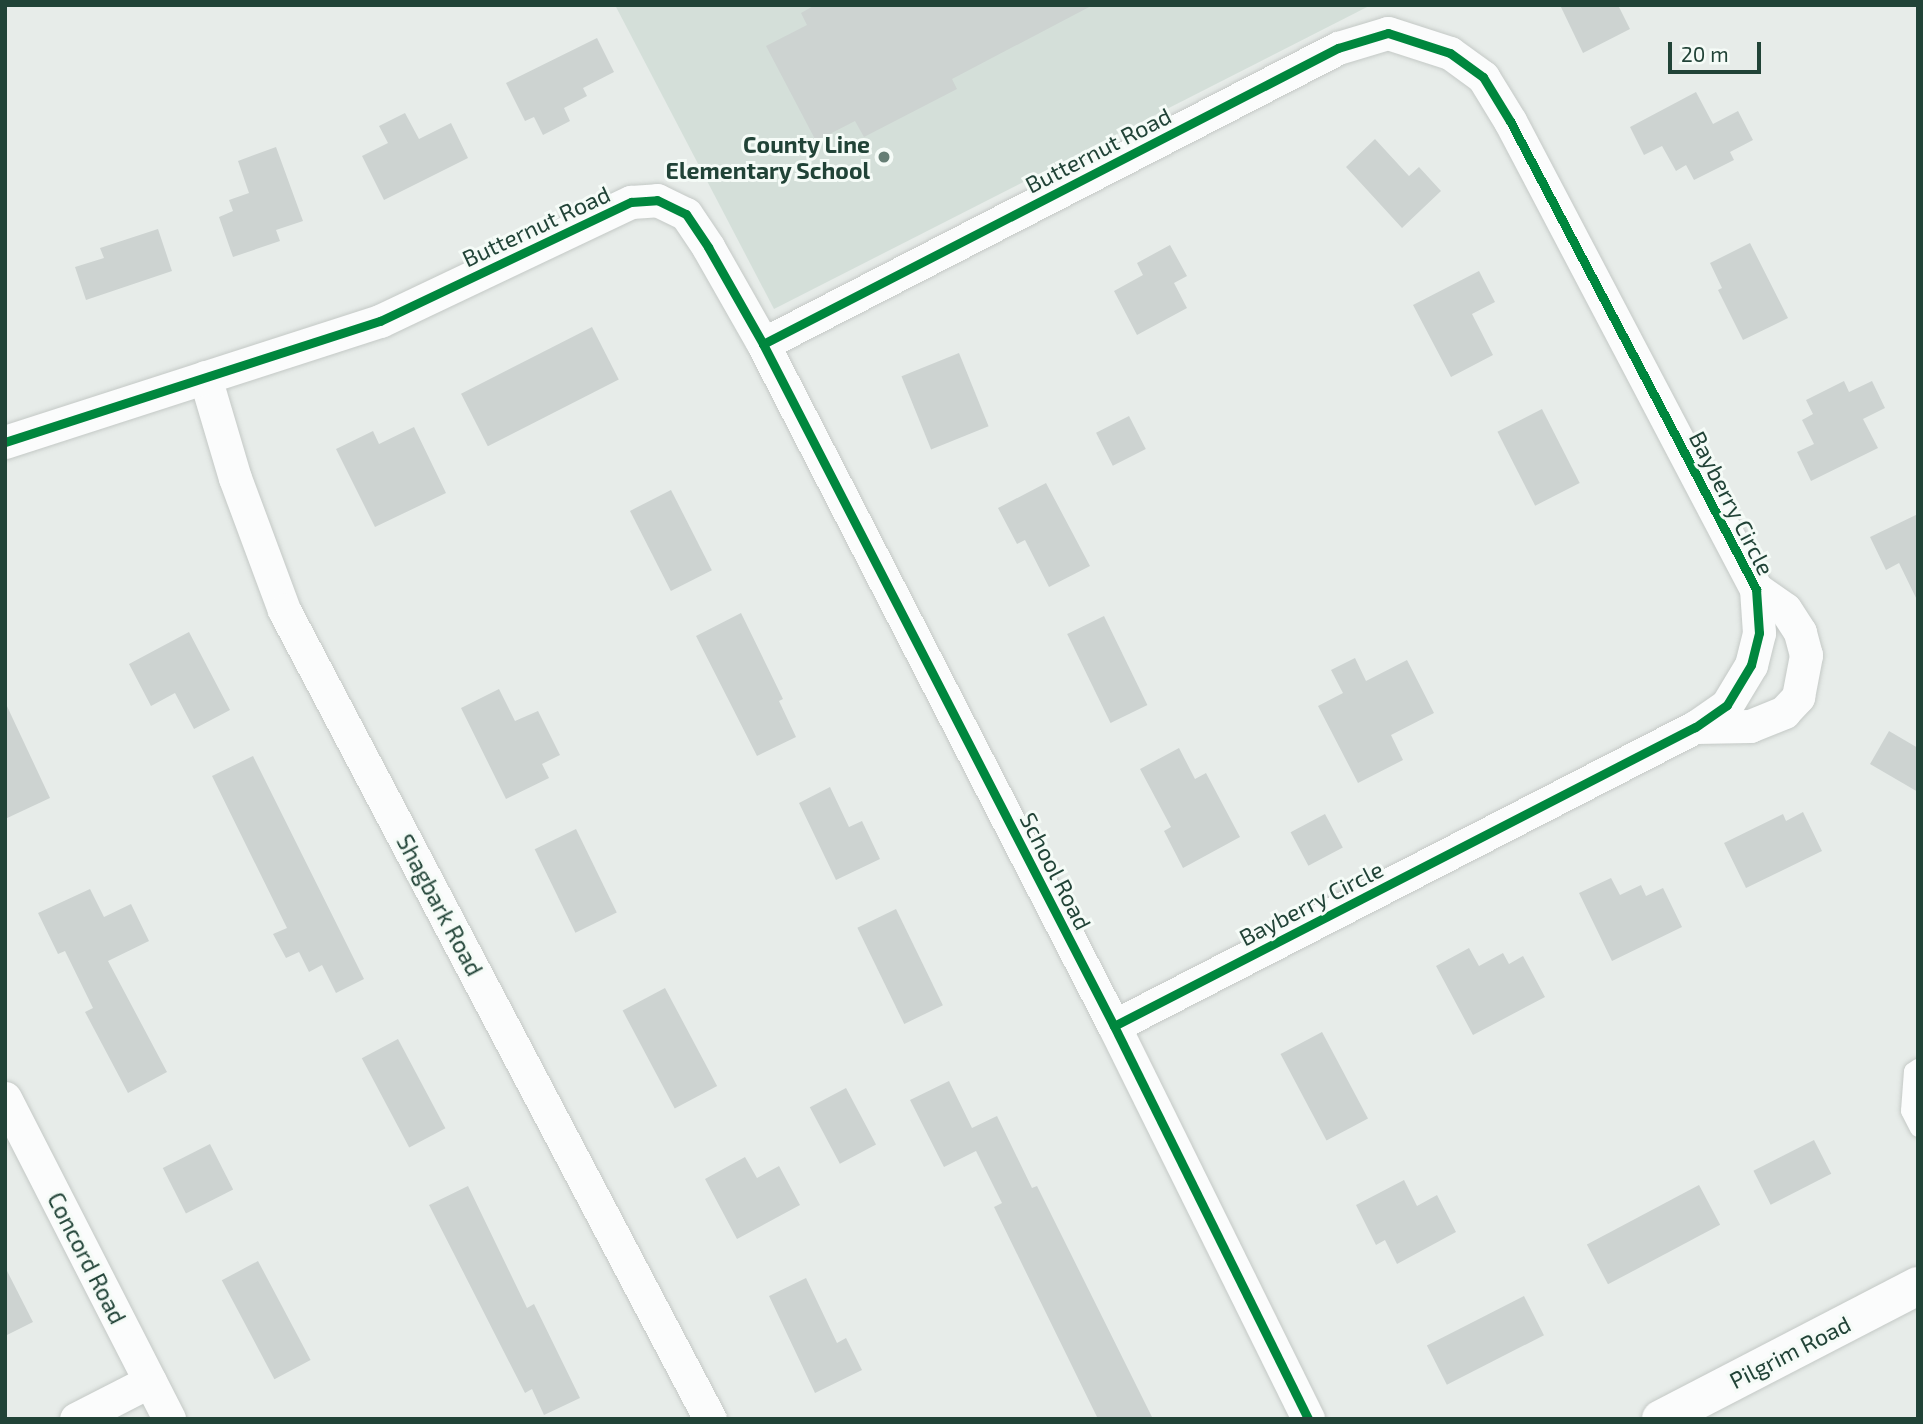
<!DOCTYPE html>
<style>
body{margin:0}
#map{position:relative;width:1923px;height:1424px;overflow:hidden;background:#e7ece9;font-family:"Exo 2",sans-serif}
div>[style]{position:absolute}
.built>*{inset:0;background:#d4dfd9}
.building>*{inset:0;background:#cdd3d1;transform-origin:0 0}
.roads{filter:drop-shadow(0 0 2px #c4c9c6) drop-shadow(0 0 2px #c4c9c6)}
.service>*{height:16px;margin:-8px;padding:0 8px;transform-origin:8px;border-radius:8px;background:#fbfcfc}
.minor>*{height:33px;margin:-16.5px;padding:0 16.5px;transform-origin:16.5px;border-radius:16.5px;background:#fbfcfc}
.tertiary>*{height:38px;margin:-19px;padding:0 19px;transform-origin:19px;border-radius:19px;background:#fbfcfc}
.cycleway>*{height:9px;margin:-4.5px;padding:0 4.5px;transform-origin:4.5px;border-radius:4.5px;background:#00873e}
.dots>*{width:19px;height:19px;translate:-50% -50%;box-sizing:border-box;border:4px solid #f5fbf7;border-radius:50%}
span{translate:-50% -50%;white-space:nowrap;text-align:center;line-height:1.15;-webkit-text-stroke:6px #f5fbf7;paint-order:stroke}
.poi-label{font-size:23px;color:#214337;font-weight:700}
.right{translate:-100% -50%;text-align:right}
.street-label{font-size:23px;color:#214337}
.frame{position:absolute;inset:0;border:7px solid #214337;pointer-events:none}
.scale{position:absolute;left:1668px;top:42px;width:93px;height:32px;box-sizing:border-box;border:4px solid #214337;border-top:0;padding-left:9px;font-size:21px;line-height:24px;white-space:nowrap;color:#214337;-webkit-text-stroke:5px #f5fbf7;paint-order:stroke}
</style>
<div id="map">
<div class="built">
<i style="clip-path:polygon(615px 5px,1371px 5px,774px 309px)"></i>
</div>
<div class="building">
<i style="clip-path:polygon(815px 5px,1093px 5px,952px 79px,957px 89px,864px 137px,855px 121px,816px 141px,766px 46px,807px 25px,801px 13px)"></i>
<i style="clip-path:polygon(1560px 5px,1618px 5px,1630px 29px,1583px 53px)"></i>
<i style="clip-path:polygon(597px 38px,614px 72px,583px 88px,587px 96px,564px 108px,570px 121px,543px 135px,534px 117px,525px 121px,506px 83px)"></i>
<i style="clip-path:polygon(1696px 92px,1713px 124px,1738px 111px,1753px 140px,1730px 152px,1734px 160px,1694px 180px,1686px 165px,1676px 171px,1662px 146px,1644px 155px,1630px 127px)"></i>
<i style="clip-path:polygon(405px 113px,419px 139px,451px 123px,468px 158px,384px 200px,362px 156px,388px 143px,379px 126px)"></i>
<i style="clip-path:polygon(1375px 139px,1409px 176px,1419px 167px,1441px 191px,1402px 228px,1346px 167px)"></i>
<i style="clip-path:polygon(276px 147px,303px 221px,276px 230px,280px 241px,233px 257px,219px 217px,233px 211px,229px 200px,249px 193px,238px 161px)"></i>
<i style="clip-path:polygon(158px 229px,172px 271px,86px 300px,75px 267px,104px 258px,100px 248px)"></i>
<i style="clip-path:polygon(1750px 243px,1788px 318px,1743px 340px,1718px 290px,1722px 288px,1710px 263px)"></i>
<i style="clip-path:polygon(1170px 245px,1187px 276px,1174px 283px,1187px 308px,1137px 335px,1114px 291px,1143px 275px,1137px 263px)"></i>
<i style="clip-path:polygon(1479px 271px,1495px 302px,1472px 314px,1493px 355px,1451px 377px,1413px 305px)"></i>
<i style="left:592px;top:327px;width:59px;height:147px;rotate:63deg"></i>
<i style="left:959px;top:353px;width:79px;height:62px;rotate:68deg"></i>
<i style="clip-path:polygon(1844px 381px,1849px 392px,1872px 381px,1885px 408px,1863px 419px,1878px 448px,1811px 481px,1797px 452px,1814px 444px,1802px 420px,1813px 414px,1806px 400px)"></i>
<i style="left:1542px;top:409px;width:83px;height:50px;rotate:63deg"></i>
<i style="left:1129px;top:416px;width:37px;height:37px;rotate:63deg"></i>
<i style="clip-path:polygon(414px 427px,446px 493px,375px 527px,336px 449px,373px 431px,379px 444px)"></i>
<i style="clip-path:polygon(1046px 483px,1090px 566px,1049px 587px,1025px 540px,1017px 544px,998px 508px)"></i>
<i style="left:671px;top:490px;width:90px;height:46px;rotate:63deg"></i>
<i style="clip-path:polygon(1918px 514px,1918px 602px,1899px 563px,1886px 570px,1870px 537px)"></i>
<i style="clip-path:polygon(741px 613px,783px 699px,779px 701px,796px 737px,757px 756px,696px 636px)"></i>
<i style="left:1104px;top:616px;width:99px;height:41px;rotate:64deg"></i>
<i style="clip-path:polygon(189px 632px,230px 710px,194px 729px,175px 693px,151px 706px,129px 664px)"></i>
<i style="clip-path:polygon(1355px 658px,1366px 681px,1407px 660px,1434px 713px,1391px 735px,1403px 760px,1358px 783px,1318px 706px,1343px 693px,1331px 670px)"></i>
<i style="clip-path:polygon(499px 689px,515px 721px,538px 711px,560px 755px,542px 764px,549px 778px,506px 799px,461px 708px)"></i>
<i style="clip-path:polygon(5px 702px,50px 798px,5px 819px)"></i>
<i style="clip-path:polygon(1889px 731px,1918px 748px,1918px 792px,1870px 764px)"></i>
<i style="clip-path:polygon(1179px 748px,1195px 779px,1206px 773px,1240px 837px,1183px 868px,1164px 831px,1171px 827px,1140px 769px)"></i>
<i style="clip-path:polygon(253px 756px,364px 979px,336px 993px,322px 965px,309px 972px,299px 952px,286px 958px,273px 934px,287px 928px,212px 776px)"></i>
<i style="clip-path:polygon(830px 787px,849px 827px,862px 821px,880px 859px,836px 880px,799px 803px)"></i>
<i style="clip-path:polygon(1803px 812px,1822px 851px,1746px 888px,1724px 843px,1783px 814px,1786px 821px)"></i>
<i style="left:1325px;top:814px;width:38px;height:39px;rotate:62deg"></i>
<i style="left:576px;top:829px;width:93px;height:46px;rotate:64deg"></i>
<i style="clip-path:polygon(1611px 878px,1620px 895px,1641px 885px,1646px 896px,1663px 888px,1682px 927px,1612px 961px,1579px 893px)"></i>
<i style="clip-path:polygon(90px 889px,104px 917px,131px 904px,149px 941px,108px 961px,167px 1072px,128px 1093px,85px 1012px,93px 1008px,65px 951px,58px 954px,38px 913px)"></i>
<i style="left:896px;top:909px;width:107px;height:43px;rotate:64deg"></i>
<i style="clip-path:polygon(1469px 948px,1479px 966px,1503px 953px,1509px 964px,1523px 956px,1545px 997px,1473px 1035px,1436px 966px)"></i>
<i style="left:665px;top:988px;width:111px;height:48px;rotate:62deg"></i>
<i style="left:1322px;top:1032px;width:98px;height:47px;rotate:62deg"></i>
<i style="left:398px;top:1039px;width:101px;height:41px;rotate:62deg"></i>
<i style="clip-path:polygon(949px 1081px,972px 1128px,997px 1116px,1032px 1188px,1037px 1186px,1153px 1419px,1098px 1419px,994px 1207px,1002px 1203px,976px 1151px,944px 1167px,910px 1100px)"></i>
<i style="left:846px;top:1088px;width:64px;height:41px;rotate:62deg"></i>
<i style="left:1814px;top:1140px;width:38px;height:68px;rotate:63deg"></i>
<i style="left:210px;top:1144px;width:51px;height:53px;rotate:63deg"></i>
<i style="clip-path:polygon(745px 1157px,757px 1178px,779px 1166px,800px 1205px,737px 1239px,705px 1179px)"></i>
<i style="clip-path:polygon(1404px 1180px,1417px 1206px,1437px 1195px,1456px 1232px,1397px 1264px,1385px 1240px,1376px 1245px,1356px 1205px)"></i>
<i style="left:1699px;top:1185px;width:45px;height:127px;rotate:62deg"></i>
<i style="clip-path:polygon(468px 1186px,527px 1308px,534px 1304px,580px 1398px,544px 1415px,532px 1389px,525px 1393px,429px 1205px)"></i>
<i style="left:258px;top:1261px;width:112px;height:41px;rotate:62deg"></i>
<i style="clip-path:polygon(5px 1267px,33px 1322px,5px 1336px)"></i>
<i style="clip-path:polygon(806px 1278px,837px 1343px,846px 1338px,862px 1370px,815px 1393px,769px 1296px)"></i>
<i style="left:1524px;top:1296px;width:44px;height:109px;rotate:63deg"></i>
</div>
<div class="roads">
<div class="service">
<i style="left:1918px;top:1067px;width:7px;rotate:146deg"></i>
<i style="left:1912px;top:1071px;width:40px;rotate:94.3deg"></i>
<i style="left:1909px;top:1111px;width:20px;rotate:63deg"></i>
</div>
<div class="minor">
<i style="left:763px;top:344px;width:647px;rotate:-27.24deg"></i>
<i style="left:1338px;top:48px;width:52px;rotate:-16.7deg"></i>
<i style="left:1388px;top:33px;width:65px;rotate:17.9deg"></i>
<i style="left:1450px;top:53px;width:41px;rotate:36deg"></i>
<i style="left:1483px;top:77px;width:52px;rotate:58.5deg"></i>
<i style="left:1510px;top:121px;width:529px;rotate:62.27deg"></i>
<i style="left:1756px;top:589px;width:44px;rotate:86.1deg"></i>
<i style="left:1759px;top:633px;width:33px;rotate:104deg"></i>
<i style="left:1751px;top:665px;width:47px;rotate:121deg"></i>
<i style="left:1727px;top:705px;width:39px;rotate:145deg"></i>
<i style="left:1695px;top:727px;width:653px;rotate:152.77deg"></i>
<i style="left:205px;top:377px;width:105px;rotate:73.5deg"></i>
<i style="left:235px;top:478px;width:141px;rotate:69.6deg"></i>
<i style="left:284px;top:610px;width:914px;rotate:62.23deg"></i>
<i style="left:5px;top:442px;width:394px;rotate:-17.9deg"></i>
<i style="left:380px;top:321px;width:278px;rotate:-25.4deg"></i>
<i style="left:631px;top:202px;width:26px;rotate:-4deg"></i>
<i style="left:657px;top:200px;width:32px;rotate:26deg"></i>
<i style="left:686px;top:214px;width:40px;rotate:56deg"></i>
<i style="left:708px;top:247px;width:112px;rotate:60.4deg"></i>
<i style="left:763px;top:344px;width:767px;rotate:62.77deg"></i>
<i style="left:1114px;top:1026px;width:438px;rotate:63.7deg"></i>
<i style="left:1695px;top:727px;width:55px;rotate:-1deg"></i>
<i style="left:1750px;top:726px;width:37px;rotate:-22deg"></i>
<i style="left:1784px;top:712px;width:21px;rotate:-47deg"></i>
<i style="left:1798px;top:697px;width:43px;rotate:-79.2deg"></i>
<i style="left:1806px;top:655px;width:24px;rotate:-105deg"></i>
<i style="left:1800px;top:632px;width:27px;rotate:-123deg"></i>
<i style="left:1785px;top:609px;width:35px;rotate:-145deg"></i>
<i style="left:5px;top:1098px;width:360px;rotate:62.9deg"></i>
<i style="left:76px;top:1419px;width:83px;rotate:-27.2deg"></i>
</div>
<div class="tertiary">
<i style="left:1661px;top:1419px;width:289px;rotate:-27.4deg"></i>
</div>
</div>
<div class="cycleway">
<i style="left:763px;top:344px;width:647px;rotate:-27.24deg"></i>
<i style="left:1338px;top:48px;width:52px;rotate:-16.7deg"></i>
<i style="left:1388px;top:33px;width:65px;rotate:17.9deg"></i>
<i style="left:1450px;top:53px;width:41px;rotate:36deg"></i>
<i style="left:1483px;top:77px;width:52px;rotate:58.5deg"></i>
<i style="left:1510px;top:121px;width:529px;rotate:62.27deg"></i>
<i style="left:1756px;top:589px;width:44px;rotate:86.1deg"></i>
<i style="left:1759px;top:633px;width:33px;rotate:104deg"></i>
<i style="left:1751px;top:665px;width:47px;rotate:121deg"></i>
<i style="left:1727px;top:705px;width:39px;rotate:145deg"></i>
<i style="left:1695px;top:727px;width:653px;rotate:152.77deg"></i>
<i style="left:5px;top:442px;width:394px;rotate:-17.9deg"></i>
<i style="left:380px;top:321px;width:278px;rotate:-25.4deg"></i>
<i style="left:631px;top:202px;width:26px;rotate:-4deg"></i>
<i style="left:657px;top:200px;width:32px;rotate:26deg"></i>
<i style="left:686px;top:214px;width:40px;rotate:56deg"></i>
<i style="left:708px;top:247px;width:112px;rotate:60.4deg"></i>
<i style="left:763px;top:344px;width:767px;rotate:62.77deg"></i>
<i style="left:1114px;top:1026px;width:438px;rotate:63.7deg"></i>
</div>
<div class="dots">
<i style="left:884px;top:157px;background:#667e75"></i>
</div>
<div class="poi-label">
<span class="right" style="left:870px;top:157px">County Line<br>Elementary School</span>
</div>
<div class="street-label">
<span style="left:1098px;top:150px;rotate:-27deg">Butternut Road</span>
<span style="left:536px;top:226px;rotate:-25deg">Butternut Road</span>
<span style="left:1732px;top:503px;rotate:63deg">Bayberry Circle</span>
<span style="left:1056px;top:871px;rotate:63deg">School Road</span>
<span style="left:1311px;top:903px;rotate:-27deg">Bayberry Circle</span>
<span style="left:440px;top:905px;rotate:62deg">Shagbark Road</span>
<span style="left:87px;top:1258px;rotate:63deg">Concord Road</span>
<span style="left:1790px;top:1352px;rotate:-27deg">Pilgrim Road</span>
</div>
<div class="frame"></div>
<div class="scale">20 m</div>
</div>
